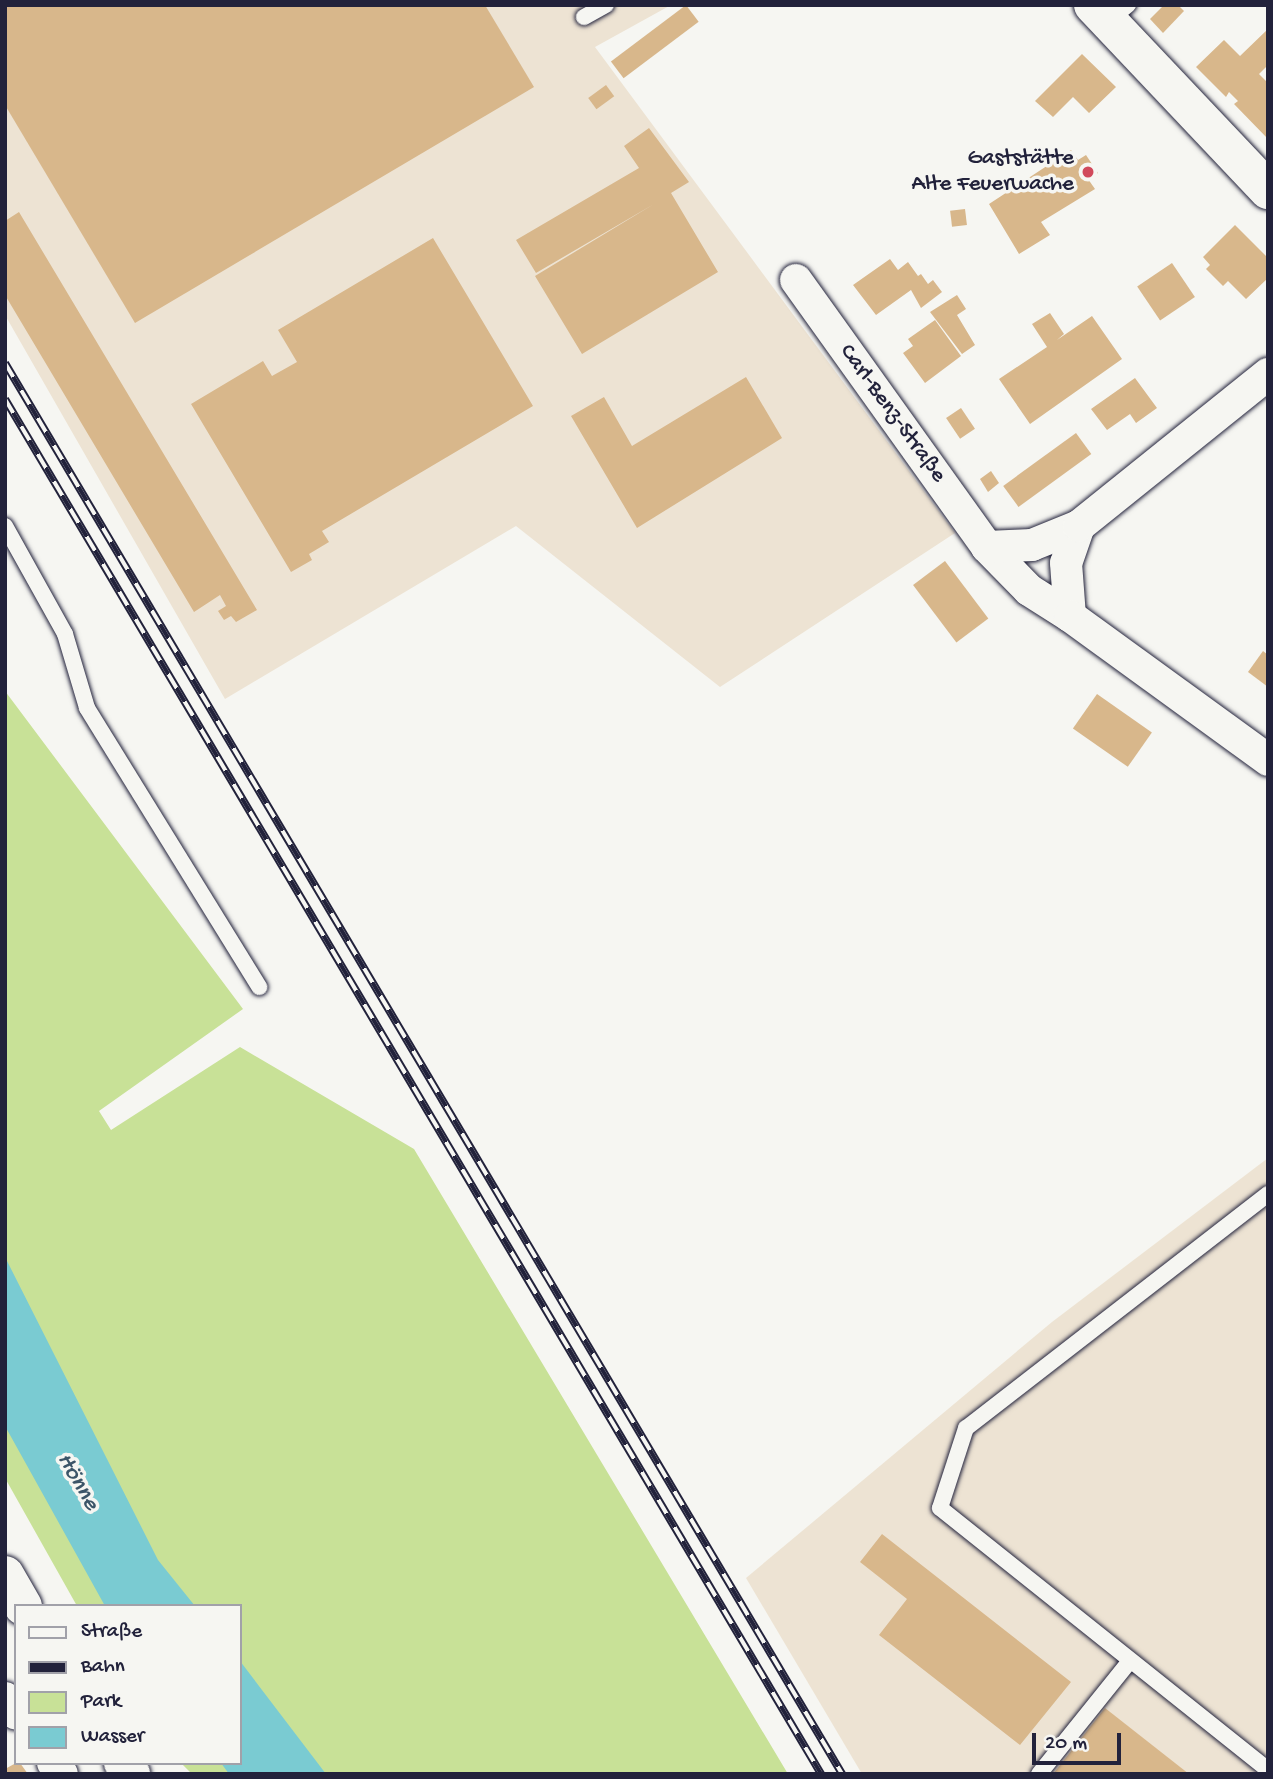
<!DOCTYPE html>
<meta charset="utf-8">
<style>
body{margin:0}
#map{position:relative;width:1273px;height:1779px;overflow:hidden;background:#f6f6f2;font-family:"Gochi Hand",sans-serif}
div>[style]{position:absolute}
.built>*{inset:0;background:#ede3d3}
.green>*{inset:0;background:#c8e197}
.water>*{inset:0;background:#7acbd2}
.building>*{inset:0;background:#d8b78b;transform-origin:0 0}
.roads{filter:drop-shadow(0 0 2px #22223b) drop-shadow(0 0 2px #22223b)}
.service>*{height:16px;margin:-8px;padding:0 8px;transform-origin:8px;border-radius:8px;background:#f6f6f2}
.minor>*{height:32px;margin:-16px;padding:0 16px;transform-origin:16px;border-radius:16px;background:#f6f6f2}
.secondary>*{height:38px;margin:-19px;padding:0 19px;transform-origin:19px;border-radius:19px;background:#f6f6f2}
.primary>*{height:38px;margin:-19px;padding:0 19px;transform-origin:19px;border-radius:19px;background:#f6f6f2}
.rail>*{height:8px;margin-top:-4px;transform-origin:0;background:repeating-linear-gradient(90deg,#f6f6f2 0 16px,#22223b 0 32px);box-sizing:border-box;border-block:2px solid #22223b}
.dots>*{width:19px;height:19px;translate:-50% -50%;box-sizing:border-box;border:4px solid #f6f6f2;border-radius:50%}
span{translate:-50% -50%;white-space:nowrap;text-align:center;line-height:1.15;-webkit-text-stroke:7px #f6f6f2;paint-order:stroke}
.poi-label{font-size:23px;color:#22223b}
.right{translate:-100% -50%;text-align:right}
.street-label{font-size:23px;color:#22223b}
.water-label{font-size:24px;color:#3c5568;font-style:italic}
.frame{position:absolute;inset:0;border:7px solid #22223b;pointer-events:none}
.legend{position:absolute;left:14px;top:1604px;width:228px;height:161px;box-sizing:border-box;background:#f6f6f2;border:2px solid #a1a1a9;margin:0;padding:9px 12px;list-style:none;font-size:21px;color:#22223b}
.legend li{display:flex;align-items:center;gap:14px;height:35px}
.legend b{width:35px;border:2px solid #a1a1a9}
.scale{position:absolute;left:1032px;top:1733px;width:89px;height:32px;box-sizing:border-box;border:4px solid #22223b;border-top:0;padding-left:9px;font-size:21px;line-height:24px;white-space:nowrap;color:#22223b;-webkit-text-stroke:5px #f6f6f2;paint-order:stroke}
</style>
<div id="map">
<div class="built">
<i style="clip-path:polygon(5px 5px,671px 5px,595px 47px,955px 533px,720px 687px,516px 526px,225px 699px,5px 315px)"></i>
<i style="clip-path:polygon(1268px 1158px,1268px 1774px,862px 1774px,746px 1578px,1052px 1322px)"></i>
</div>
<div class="green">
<i style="clip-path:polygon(5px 691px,243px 1009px,99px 1111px,111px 1130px,240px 1047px,414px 1149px,788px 1774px,192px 1774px,181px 1763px,240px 1763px,240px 1606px,77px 1606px,5px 1478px)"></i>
</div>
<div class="water">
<i style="clip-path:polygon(5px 1257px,158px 1560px,195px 1606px,105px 1606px,5px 1426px)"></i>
<i style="clip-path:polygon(240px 1661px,326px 1774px,229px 1774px,221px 1763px,240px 1763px)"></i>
</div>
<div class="building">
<i style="clip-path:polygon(5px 5px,485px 5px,534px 87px,135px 323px,5px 105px)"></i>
<i style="left:686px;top:5px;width:21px;height:94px;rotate:53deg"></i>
<i style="clip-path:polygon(1164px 5px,1178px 5px,1184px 11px,1163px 33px,1150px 19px)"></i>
<i style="clip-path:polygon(1268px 29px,1268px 65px,1259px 74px,1268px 83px,1268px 139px,1234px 104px,1238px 101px,1229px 92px,1226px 97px,1196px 67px,1224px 40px,1240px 56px)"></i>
<i style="clip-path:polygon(1082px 54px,1116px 87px,1089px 113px,1073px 97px,1053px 117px,1035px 101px)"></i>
<i style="left:606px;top:85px;width:14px;height:22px;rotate:54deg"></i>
<i style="clip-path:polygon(649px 128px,689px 182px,671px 193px,718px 272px,582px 354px,535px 276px,654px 204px,536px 273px,516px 240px,639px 168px,624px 146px)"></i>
<i style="clip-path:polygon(1071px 150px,1078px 160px,1086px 155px,1098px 173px,1088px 179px,1095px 189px,1041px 222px,1050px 235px,1019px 254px,989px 204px)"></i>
<i style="left:965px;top:209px;width:16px;height:15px;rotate:83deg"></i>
<i style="clip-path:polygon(19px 212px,257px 610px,236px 622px,231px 616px,224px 620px,218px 611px,226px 606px,220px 595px,194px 612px,5px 295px,5px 221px)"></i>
<i style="clip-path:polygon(1235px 225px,1268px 258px,1268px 278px,1246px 299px,1228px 281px,1223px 286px,1206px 269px,1210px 265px,1203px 257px)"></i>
<i style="clip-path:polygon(433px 238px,533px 406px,322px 531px,329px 542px,309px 554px,312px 560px,291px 572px,191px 404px,263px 361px,272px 376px,297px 362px,278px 330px)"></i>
<i style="clip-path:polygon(890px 259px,898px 270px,908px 262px,918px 276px,921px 274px,928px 284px,933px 280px,942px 292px,921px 308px,911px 290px,876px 315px,853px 285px)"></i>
<i style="left:1172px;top:263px;width:41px;height:42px;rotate:56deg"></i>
<i style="clip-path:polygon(957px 295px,966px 309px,957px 315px,975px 345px,962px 354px,930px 312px)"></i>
<i style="clip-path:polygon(1050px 313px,1064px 334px,1057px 340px,1092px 316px,1122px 359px,1030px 424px,999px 379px,1047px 347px,1032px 324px)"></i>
<i style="clip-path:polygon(935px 320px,961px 356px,925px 383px,903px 353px,913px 346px,908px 339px)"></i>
<i style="clip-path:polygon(746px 377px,782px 438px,637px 528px,571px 416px,604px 397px,632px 446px)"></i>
<i style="clip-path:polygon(1135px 378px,1157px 408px,1136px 423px,1130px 414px,1107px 430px,1091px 409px)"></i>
<i style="left:961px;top:408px;width:25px;height:18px;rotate:56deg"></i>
<i style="left:1076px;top:433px;width:26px;height:90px;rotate:54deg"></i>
<i style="clip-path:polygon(991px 471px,999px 483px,988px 492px,980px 479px)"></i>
<i style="left:945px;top:561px;width:72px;height:40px;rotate:53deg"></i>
<i style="clip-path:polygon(1263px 651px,1268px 655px,1268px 687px,1248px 672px)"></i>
<i style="left:1097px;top:694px;width:67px;height:42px;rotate:35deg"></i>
<i style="clip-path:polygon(882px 1534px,1071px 1682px,1020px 1745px,879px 1635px,907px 1599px,860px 1562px)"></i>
<i style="clip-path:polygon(1105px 1708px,1189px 1774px,1053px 1774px)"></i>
<i style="clip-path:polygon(16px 1763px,20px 1763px,28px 1774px,5px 1774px,5px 1769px)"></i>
</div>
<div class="roads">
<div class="service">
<i style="left:584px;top:17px;width:25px;rotate:-29deg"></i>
<i style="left:1108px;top:21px;width:26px;rotate:-39deg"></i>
<i style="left:5px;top:526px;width:124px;rotate:60.9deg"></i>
<i style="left:65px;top:634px;width:77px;rotate:73.4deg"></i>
<i style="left:87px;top:708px;width:328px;rotate:58.3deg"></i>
<i style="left:1268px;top:1194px;width:382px;rotate:142.2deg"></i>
<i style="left:966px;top:1428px;width:84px;rotate:108deg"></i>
<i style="left:940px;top:1508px;width:420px;rotate:38.6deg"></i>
<i style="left:1039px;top:1774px;width:145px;rotate:-51.2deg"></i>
</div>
<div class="minor">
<i style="left:796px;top:280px;width:328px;rotate:54.4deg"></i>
<i style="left:987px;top:547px;width:60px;rotate:45.7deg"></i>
<i style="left:1029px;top:590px;width:49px;rotate:32.4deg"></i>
<i style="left:1079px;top:526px;width:39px;rotate:109deg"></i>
<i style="left:1066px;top:563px;width:53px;rotate:85.7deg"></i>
<i style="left:1070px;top:616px;width:245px;rotate:36deg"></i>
<i style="left:987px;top:547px;width:45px;rotate:-2.5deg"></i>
<i style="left:1032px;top:545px;width:51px;rotate:-22deg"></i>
<i style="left:1079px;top:526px;width:243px;rotate:-38.8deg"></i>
<i style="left:5px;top:1698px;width:19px;rotate:55deg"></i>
<i style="left:53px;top:1763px;width:14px;rotate:51deg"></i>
</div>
<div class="secondary">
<i style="left:1093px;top:5px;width:255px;rotate:46.6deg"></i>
</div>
<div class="primary">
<i style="left:5px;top:1575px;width:36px;rotate:60deg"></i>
<i style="left:123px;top:1763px;width:14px;rotate:54deg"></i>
</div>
</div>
<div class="rail">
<i style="left:5px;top:363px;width:1641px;rotate:59.32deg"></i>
<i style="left:5px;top:399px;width:1599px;rotate:59.31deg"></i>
</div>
<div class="dots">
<i style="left:1088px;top:172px;background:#d1495b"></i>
</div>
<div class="poi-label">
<span class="right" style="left:1074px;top:172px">Gaststätte<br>Alte Feuerwache</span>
</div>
<div class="street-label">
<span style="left:892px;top:414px;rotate:54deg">Carl-Benz-Straße</span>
</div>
<div class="water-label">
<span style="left:77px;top:1482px;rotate:60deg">Hönne</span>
</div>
<div class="frame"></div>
<ul class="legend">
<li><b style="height:9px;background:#f6f6f2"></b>Straße</li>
<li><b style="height:9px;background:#22223b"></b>Bahn</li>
<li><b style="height:19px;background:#c8e197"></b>Park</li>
<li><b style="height:19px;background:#7acbd2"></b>Wasser</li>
</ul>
<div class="scale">20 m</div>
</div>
